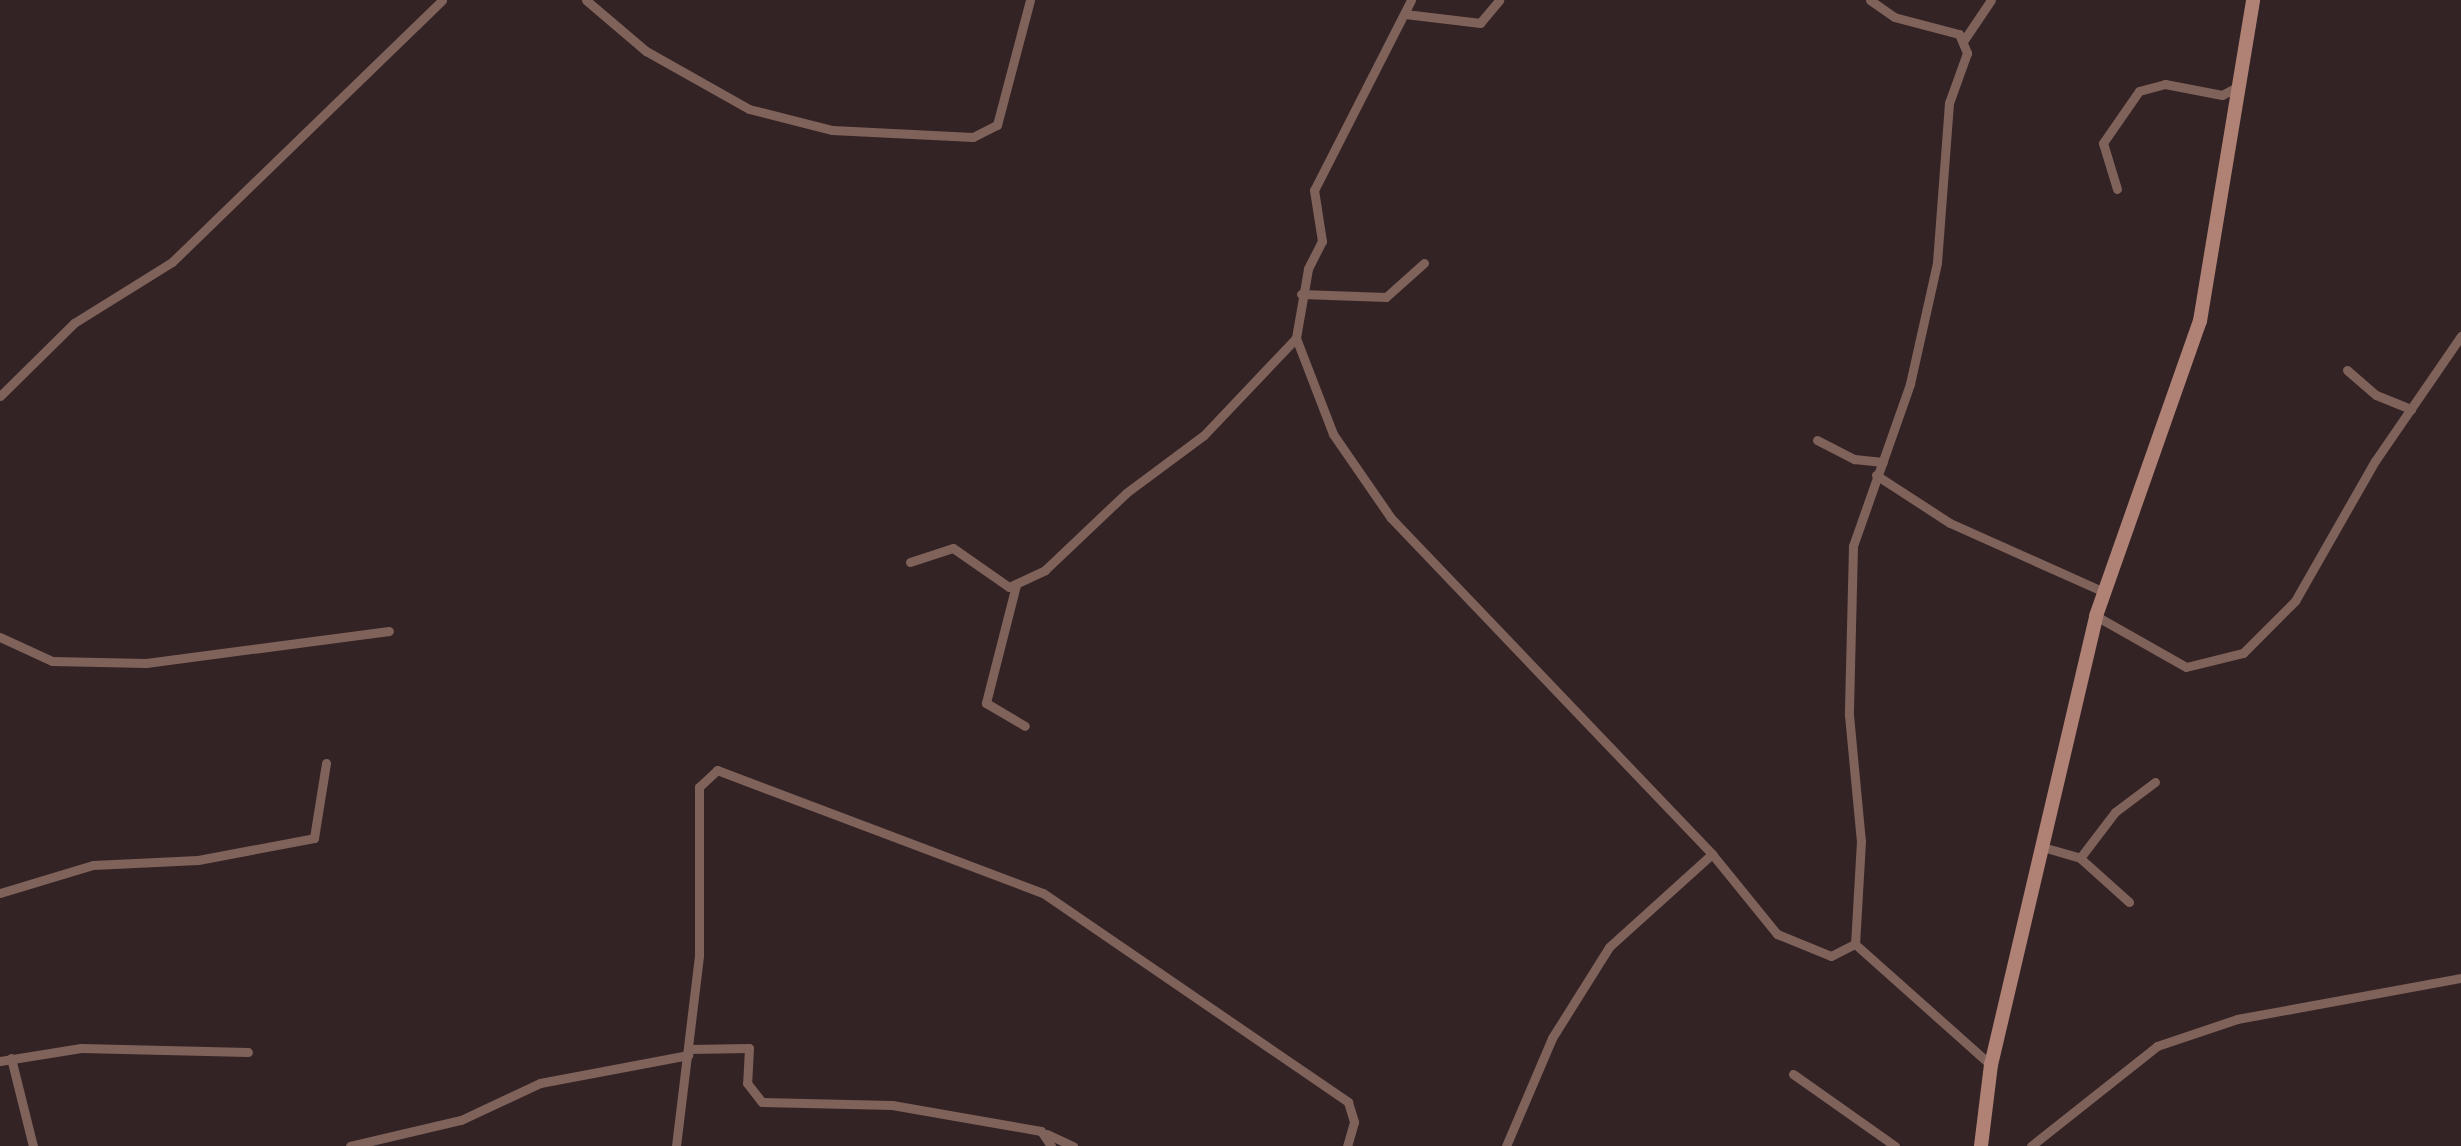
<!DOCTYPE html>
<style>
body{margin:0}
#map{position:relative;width:2461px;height:1146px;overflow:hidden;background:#342325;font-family:"DM Sans",sans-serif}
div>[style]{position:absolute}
.minor>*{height:9px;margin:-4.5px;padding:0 4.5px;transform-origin:4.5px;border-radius:4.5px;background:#7f625a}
.secondary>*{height:14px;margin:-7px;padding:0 7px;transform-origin:7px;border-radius:7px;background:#b08276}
span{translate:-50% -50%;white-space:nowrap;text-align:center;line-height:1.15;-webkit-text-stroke:12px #160f10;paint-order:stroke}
</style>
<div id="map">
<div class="minor">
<i style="left:586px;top:0;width:79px;rotate:40.4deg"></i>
<i style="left:646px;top:51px;width:118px;rotate:29.4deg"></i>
<i style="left:749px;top:109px;width:86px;rotate:14.2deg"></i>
<i style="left:832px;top:130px;width:141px;rotate:2.8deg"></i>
<i style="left:973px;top:137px;width:27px;rotate:-27deg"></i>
<i style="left:997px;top:125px;width:129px;rotate:-75.2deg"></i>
<i style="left:1411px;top:0;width:213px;rotate:117deg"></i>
<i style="left:1314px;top:190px;width:52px;rotate:81.1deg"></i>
<i style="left:1322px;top:241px;width:31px;rotate:117deg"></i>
<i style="left:1308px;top:269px;width:70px;rotate:99.9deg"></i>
<i style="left:1296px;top:338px;width:103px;rotate:68.9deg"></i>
<i style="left:1333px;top:434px;width:102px;rotate:55.4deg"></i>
<i style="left:1391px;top:518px;width:465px;rotate:46.3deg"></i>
<i style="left:1712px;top:854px;width:103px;rotate:50.9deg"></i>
<i style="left:1777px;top:934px;width:58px;rotate:22.2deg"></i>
<i style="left:1831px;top:956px;width:27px;rotate:-27deg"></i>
<i style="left:1870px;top:0;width:29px;rotate:35deg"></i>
<i style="left:1894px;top:17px;width:67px;rotate:14.7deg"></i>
<i style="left:1959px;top:34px;width:21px;rotate:67deg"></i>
<i style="left:1967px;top:53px;width:53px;rotate:109.8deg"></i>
<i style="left:1949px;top:103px;width:160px;rotate:94.3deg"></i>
<i style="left:1937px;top:263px;width:124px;rotate:102.6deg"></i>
<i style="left:1910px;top:384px;width:172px;rotate:109.4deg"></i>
<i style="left:1853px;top:546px;width:169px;rotate:91.4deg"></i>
<i style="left:1849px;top:715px;width:127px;rotate:84.6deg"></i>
<i style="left:1861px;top:841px;width:103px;rotate:93.3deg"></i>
<i style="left:1855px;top:944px;width:182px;rotate:41.7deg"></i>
<i style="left:1405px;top:14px;width:76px;rotate:6.8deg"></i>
<i style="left:1480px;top:23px;width:30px;rotate:-50deg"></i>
<i style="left:1964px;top:40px;width:48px;rotate:-56deg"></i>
<i style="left:2117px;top:189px;width:48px;rotate:-106.9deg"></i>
<i style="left:2103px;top:143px;width:63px;rotate:-55.3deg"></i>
<i style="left:2139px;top:91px;width:27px;rotate:-15deg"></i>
<i style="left:2165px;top:84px;width:58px;rotate:10.9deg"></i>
<i style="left:2222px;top:95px;width:17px;rotate:-28deg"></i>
<i style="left:1301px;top:294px;width:85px;rotate:2deg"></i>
<i style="left:1386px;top:297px;width:51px;rotate:-41.8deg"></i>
<i style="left:2347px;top:370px;width:38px;rotate:41deg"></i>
<i style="left:2376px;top:395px;width:38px;rotate:22deg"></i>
<i style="left:0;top:396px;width:104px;rotate:-44.6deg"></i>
<i style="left:74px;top:323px;width:115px;rotate:-31.9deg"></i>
<i style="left:172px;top:262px;width:376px;rotate:-44.1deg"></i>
<i style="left:1817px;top:440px;width:42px;rotate:27.2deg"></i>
<i style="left:1854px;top:459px;width:29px;rotate:6deg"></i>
<i style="left:1876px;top:475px;width:88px;rotate:33deg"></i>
<i style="left:1950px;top:523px;width:169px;rotate:24.1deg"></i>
<i style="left:910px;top:562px;width:45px;rotate:-18deg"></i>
<i style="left:953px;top:548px;width:68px;rotate:34.9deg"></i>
<i style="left:1009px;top:587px;width:40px;rotate:-25deg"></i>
<i style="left:1045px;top:570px;width:112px;rotate:-43.5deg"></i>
<i style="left:1126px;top:493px;width:97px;rotate:-36.6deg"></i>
<i style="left:1204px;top:435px;width:134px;rotate:-46.5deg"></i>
<i style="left:1016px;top:585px;width:122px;rotate:104.3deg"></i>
<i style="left:986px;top:703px;width:45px;rotate:30.5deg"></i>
<i style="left:2096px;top:616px;width:103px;rotate:29.5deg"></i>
<i style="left:2186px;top:667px;width:59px;rotate:-13.8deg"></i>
<i style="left:2243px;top:653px;width:74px;rotate:-45deg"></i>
<i style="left:2295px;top:601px;width:161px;rotate:-60.3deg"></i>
<i style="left:2375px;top:461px;width:152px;rotate:-55.5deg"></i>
<i style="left:0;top:637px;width:57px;rotate:24.8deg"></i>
<i style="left:52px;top:661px;width:94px;rotate:1.2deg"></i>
<i style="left:146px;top:663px;width:245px;rotate:-7.5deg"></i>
<i style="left:2046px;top:848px;width:35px;rotate:16deg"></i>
<i style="left:2080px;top:858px;width:58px;rotate:-52.7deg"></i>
<i style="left:2115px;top:812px;width:50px;rotate:-36.9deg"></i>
<i style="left:2080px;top:858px;width:66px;rotate:41.9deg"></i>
<i style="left:0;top:893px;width:97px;rotate:-16.8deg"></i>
<i style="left:93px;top:865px;width:105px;rotate:-2.7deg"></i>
<i style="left:198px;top:860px;width:118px;rotate:-10.7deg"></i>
<i style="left:314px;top:838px;width:76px;rotate:-80.9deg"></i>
<i style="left:688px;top:1049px;width:61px;rotate:-0.9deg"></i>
<i style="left:749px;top:1048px;width:35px;rotate:93deg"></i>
<i style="left:747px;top:1083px;width:24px;rotate:52deg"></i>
<i style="left:762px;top:1102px;width:130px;rotate:1.3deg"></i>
<i style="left:892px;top:1105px;width:151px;rotate:9.9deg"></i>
<i style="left:1041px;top:1131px;width:18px;rotate:56deg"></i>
<i style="left:11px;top:1058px;width:91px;rotate:76deg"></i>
<i style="left:0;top:1061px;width:82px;rotate:-9.1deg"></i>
<i style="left:81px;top:1048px;width:167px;rotate:1.4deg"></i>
<i style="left:1793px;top:1074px;width:125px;rotate:35.2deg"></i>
<i style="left:1047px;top:1134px;width:29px;rotate:25deg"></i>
<i style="left:350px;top:1146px;width:114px;rotate:-13.2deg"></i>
<i style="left:461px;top:1120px;width:87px;rotate:-25.1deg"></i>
<i style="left:540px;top:1083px;width:151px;rotate:-10.7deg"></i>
<i style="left:676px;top:1146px;width:192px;rotate:-83.1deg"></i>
<i style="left:699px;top:955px;width:168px;rotate:-90deg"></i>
<i style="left:699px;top:787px;width:25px;rotate:-43deg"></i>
<i style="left:717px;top:770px;width:348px;rotate:20.7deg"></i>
<i style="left:1043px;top:893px;width:370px;rotate:34.4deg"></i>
<i style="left:1348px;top:1102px;width:21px;rotate:73deg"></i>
<i style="left:1354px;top:1122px;width:25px;rotate:106deg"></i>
<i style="left:1506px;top:1146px;width:117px;rotate:-66.9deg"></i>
<i style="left:1552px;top:1038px;width:107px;rotate:-57.9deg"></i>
<i style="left:1609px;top:947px;width:139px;rotate:-42.1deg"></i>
<i style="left:2031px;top:1146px;width:161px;rotate:-38.4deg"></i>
<i style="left:2157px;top:1046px;width:84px;rotate:-18.6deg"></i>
<i style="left:2237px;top:1019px;width:228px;rotate:-10.4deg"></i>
</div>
<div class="secondary">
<i style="left:1981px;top:1146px;width:82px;rotate:-83deg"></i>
<i style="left:1991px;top:1065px;width:461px;rotate:-76.8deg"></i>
<i style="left:2096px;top:616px;width:313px;rotate:-70.6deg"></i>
<i style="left:2200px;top:321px;width:325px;rotate:-80.6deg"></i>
</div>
</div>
